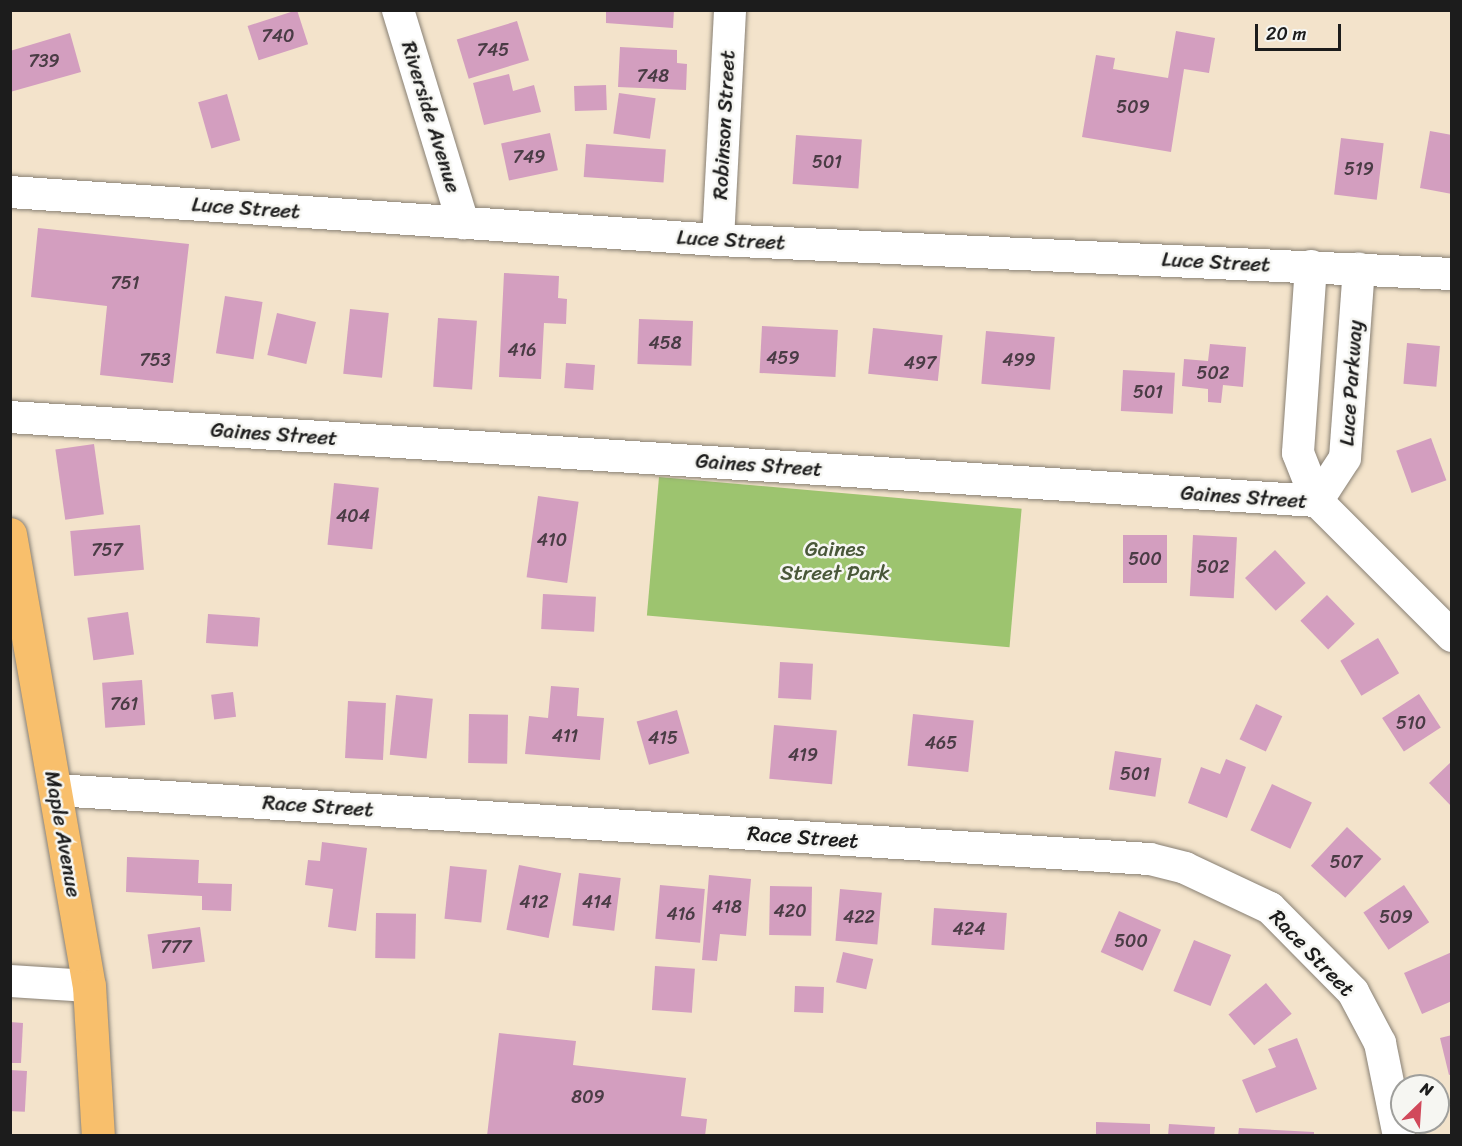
<!DOCTYPE html>
<style>
body{margin:0}
#map{position:relative;width:1462px;height:1146px;overflow:hidden;background:#f3e3cb;font-family:Sriracha,sans-serif}
div>[style]{position:absolute}
.green>*{inset:0;background:#9dc46f;transform-origin:0 0}
.building>*{inset:0;background:#d39ebf;transform-origin:0 0}
.roads{filter:drop-shadow(0 0 2px #888074) drop-shadow(0 0 2px #888074)}
.minor>*{height:32px;margin:-16px;padding:0 16px;transform-origin:16px;border-radius:16px;background:#fff}
.major>*{height:33px;margin:-16.5px;padding:0 16.5px;transform-origin:16.5px;border-radius:16.5px;background:#f8bf6c}
span{translate:-50% -50%;white-space:nowrap;text-align:center;line-height:1.15;-webkit-text-stroke:5px #f6f6f2;paint-order:stroke}
.number-label{font-size:18px;color:#4a3c45}
.number-label span{-webkit-text-stroke-width:0}
.street-label{font-size:21px;color:#1c1c1c}
.park-label{font-size:21px;color:#495739}
.frame{position:absolute;inset:0;border:12px solid #1c1c1c;pointer-events:none}
.north{position:absolute;left:1390px;top:1074px;width:60px;height:60px;box-sizing:border-box;background:#f6f6f2;border:2px solid #9f9f9c;border-radius:50%;rotate:25deg;font-size:16px;font-weight:700;line-height:24px;text-align:center;color:#1c1c1c}
.north::after{content:'';display:block;margin:auto;width:21px;height:27px;background:#d1495b;clip-path:polygon(50% 0,100% 100%,50% 72%,0 100%)}
.scale{position:absolute;left:1255px;top:24px;width:86px;height:27px;box-sizing:border-box;border:3px solid #1c1c1c;border-top:0;padding-left:8px;font-size:18px;line-height:21px;white-space:nowrap;color:#1c1c1c;-webkit-text-stroke:4px #f6f6f2;paint-order:stroke}
</style>
<div id="map">
<div class="green">
<i style="left:659px;top:477px;width:364px;height:139px;rotate:5deg"></i>
</div>
<div class="building">
<i style="left:297px;top:10px;width:36px;height:52px;rotate:72deg"></i>
<i style="clip-path:polygon(606px 10px,674px 10px,673px 28px,606px 23px)"></i>
<i style="left:517px;top:21px;width:41px;height:63px;rotate:73deg"></i>
<i style="clip-path:polygon(1176px 31px,1215px 38px,1209px 73px,1184px 69px,1171px 152px,1082px 137px,1096px 55px,1115px 58px,1113px 69px,1168px 78px)"></i>
<i style="clip-path:polygon(70px 33px,81px 72px,10px 92px,10px 51px)"></i>
<i style="clip-path:polygon(620px 47px,677px 50px,677px 63px,687px 64px,686px 90px,618px 87px)"></i>
<i style="clip-path:polygon(509px 74px,513px 91px,534px 85px,541px 112px,484px 125px,473px 83px)"></i>
<i style="left:606px;top:85px;width:25px;height:32px;rotate:88deg"></i>
<i style="left:619px;top:93px;width:37px;height:41px;rotate:8deg"></i>
<i style="left:227px;top:94px;width:48px;height:30px;rotate:74deg"></i>
<i style="clip-path:polygon(1430px 131px,1452px 135px,1452px 194px,1420px 188px)"></i>
<i style="left:550px;top:133px;width:38px;height:50px;rotate:78deg"></i>
<i style="left:796px;top:135px;width:66px;height:49px;rotate:4deg"></i>
<i style="left:1341px;top:138px;width:43px;height:57px;rotate:7deg"></i>
<i style="left:586px;top:144px;width:80px;height:33px;rotate:4deg"></i>
<i style="clip-path:polygon(38px 228px,189px 244px,173px 383px,100px 375px,107px 306px,31px 297px)"></i>
<i style="clip-path:polygon(504px 273px,559px 276px,558px 298px,567px 299px,566px 324px,544px 323px,541px 379px,499px 377px)"></i>
<i style="left:225px;top:296px;width:38px;height:58px;rotate:9deg"></i>
<i style="left:350px;top:309px;width:39px;height:65px;rotate:6deg"></i>
<i style="left:277px;top:313px;width:40px;height:43px;rotate:13deg"></i>
<i style="left:438px;top:318px;width:39px;height:69px;rotate:4deg"></i>
<i style="left:639px;top:319px;width:54px;height:45px;rotate:2deg"></i>
<i style="left:762px;top:326px;width:76px;height:47px;rotate:3deg"></i>
<i style="left:873px;top:328px;width:70px;height:46px;rotate:6deg"></i>
<i style="left:986px;top:331px;width:69px;height:53px;rotate:5deg"></i>
<i style="left:1407px;top:343px;width:33px;height:41px;rotate:5deg"></i>
<i style="clip-path:polygon(1210px 344px,1246px 347px,1243px 387px,1223px 385px,1221px 403px,1208px 402px,1208px 389px,1182px 386px,1184px 359px,1208px 361px)"></i>
<i style="left:566px;top:363px;width:29px;height:25px;rotate:4deg"></i>
<i style="left:1123px;top:370px;width:52px;height:41px;rotate:3deg"></i>
<i style="left:1431px;top:438px;width:45px;height:37px;rotate:70deg"></i>
<i style="left:94px;top:444px;width:71px;height:39px;rotate:82deg"></i>
<i style="left:334px;top:483px;width:45px;height:62px;rotate:6deg"></i>
<i style="left:538px;top:496px;width:41px;height:82px;rotate:8deg"></i>
<i style="left:140px;top:525px;width:45px;height:70px;rotate:85deg"></i>
<i style="left:1123px;top:535px;width:44px;height:48px"></i>
<i style="left:1193px;top:535px;width:44px;height:61px;rotate:3deg"></i>
<i style="left:1275px;top:550px;width:45px;height:41px;rotate:47deg"></i>
<i style="left:543px;top:594px;width:53px;height:35px;rotate:3deg"></i>
<i style="left:1327px;top:595px;width:40px;height:37px;rotate:46deg"></i>
<i style="left:128px;top:612px;width:43px;height:41px;rotate:82deg"></i>
<i style="left:208px;top:614px;width:52px;height:29px;rotate:4deg"></i>
<i style="left:1378px;top:638px;width:41px;height:44px;rotate:59deg"></i>
<i style="left:780px;top:662px;width:33px;height:36px;rotate:3deg"></i>
<i style="left:142px;top:680px;width:45px;height:40px;rotate:86deg"></i>
<i style="clip-path:polygon(551px 686px,579px 688px,577px 716px,604px 718px,600px 760px,525px 754px,529px 716px,548px 718px)"></i>
<i style="left:233px;top:692px;width:25px;height:22px;rotate:83deg"></i>
<i style="left:1419px;top:694px;width:40px;height:44px;rotate:57deg"></i>
<i style="left:396px;top:695px;width:37px;height:60px;rotate:6deg"></i>
<i style="left:348px;top:701px;width:38px;height:57px;rotate:3deg"></i>
<i style="left:1256px;top:704px;width:29px;height:39px;rotate:25deg"></i>
<i style="left:677px;top:710px;width:45px;height:42px;rotate:74deg"></i>
<i style="left:469px;top:714px;width:39px;height:49px;rotate:1deg"></i>
<i style="left:913px;top:714px;width:61px;height:52px;rotate:6deg"></i>
<i style="left:774px;top:725px;width:63px;height:54px;rotate:5deg"></i>
<i style="left:1115px;top:751px;width:47px;height:39px;rotate:9deg"></i>
<i style="clip-path:polygon(1226px 759px,1246px 767px,1227px 818px,1188px 803px,1201px 767px,1220px 774px)"></i>
<i style="clip-path:polygon(1452px 761px,1452px 807px,1429px 783px)"></i>
<i style="left:1272px;top:784px;width:44px;height:51px;rotate:25deg"></i>
<i style="left:1347px;top:827px;width:47px;height:53px;rotate:43deg"></i>
<i style="clip-path:polygon(322px 842px,367px 848px,356px 931px,328px 927px,333px 889px,305px 885px,308px 860px,320px 861px)"></i>
<i style="clip-path:polygon(127px 857px,199px 860px,198px 883px,232px 884px,231px 911px,202px 910px,202px 896px,126px 892px)"></i>
<i style="left:519px;top:865px;width:43px;height:66px;rotate:11deg"></i>
<i style="left:450px;top:866px;width:37px;height:53px;rotate:6deg"></i>
<i style="left:579px;top:873px;width:42px;height:53px;rotate:7deg"></i>
<i style="clip-path:polygon(709px 875px,751px 879px,746px 936px,720px 934px,717px 961px,702px 960px)"></i>
<i style="left:660px;top:885px;width:45px;height:54px;rotate:5deg"></i>
<i style="left:1404px;top:885px;width:45px;height:49px;rotate:56deg"></i>
<i style="left:770px;top:886px;width:42px;height:49px;rotate:1deg"></i>
<i style="left:840px;top:889px;width:42px;height:52px;rotate:5deg"></i>
<i style="left:934px;top:908px;width:73px;height:37px;rotate:4deg"></i>
<i style="left:1119px;top:911px;width:46px;height:45px;rotate:24deg"></i>
<i style="left:376px;top:913px;width:40px;height:45px;rotate:1deg"></i>
<i style="left:200px;top:927px;width:35px;height:53px;rotate:82deg"></i>
<i style="left:1194px;top:940px;width:40px;height:55px;rotate:22deg"></i>
<i style="left:843px;top:952px;width:31px;height:31px;rotate:13deg"></i>
<i style="clip-path:polygon(1452px 952px,1452px 1001px,1422px 1014px,1404px 973px)"></i>
<i style="left:655px;top:966px;width:40px;height:44px;rotate:4deg"></i>
<i style="left:1266px;top:983px;width:40px;height:49px;rotate:50deg"></i>
<i style="left:795px;top:986px;width:29px;height:26px;rotate:2deg"></i>
<i style="clip-path:polygon(10px 1022px,23px 1023px,21px 1063px,10px 1063px)"></i>
<i style="clip-path:polygon(499px 1033px,576px 1041px,573px 1065px,686px 1078px,681px 1116px,707px 1119px,705px 1136px,487px 1136px)"></i>
<i style="clip-path:polygon(1452px 1035px,1452px 1074px,1449px 1075px,1440px 1038px)"></i>
<i style="clip-path:polygon(1297px 1038px,1317px 1089px,1256px 1113px,1242px 1080px,1276px 1067px,1268px 1049px)"></i>
<i style="left:10px;top:1070px;width:17px;height:41px;rotate:3deg"></i>
<i style="clip-path:polygon(1096px 1122px,1150px 1124px,1150px 1136px,1096px 1136px)"></i>
<i style="clip-path:polygon(1169px 1124px,1215px 1127px,1214px 1136px,1168px 1136px)"></i>
<i style="clip-path:polygon(1239px 1128px,1314px 1132px,1314px 1136px,1238px 1136px)"></i>
</div>
<div class="roads">
<div class="minor">
<i style="left:398px;top:10px;width:223px;rotate:73deg"></i>
<i style="left:10px;top:192px;width:710px;rotate:3.88deg"></i>
<i style="left:718px;top:240px;width:735px;rotate:2.65deg"></i>
<i style="left:718px;top:240px;width:230px;rotate:-87deg"></i>
<i style="left:1311px;top:266px;width:187px;rotate:94deg"></i>
<i style="left:1298px;top:453px;width:52px;rotate:68.4deg"></i>
<i style="left:10px;top:417px;width:1310px;rotate:3.68deg"></i>
<i style="left:1317px;top:501px;width:191px;rotate:45deg"></i>
<i style="left:1317px;top:501px;width:51px;rotate:-56.9deg"></i>
<i style="left:1345px;top:458px;width:190px;rotate:-85.8deg"></i>
<i style="left:56px;top:790px;width:1096px;rotate:3.61deg"></i>
<i style="left:1150px;top:859px;width:36px;rotate:14deg"></i>
<i style="left:1185px;top:868px;width:94px;rotate:25.2deg"></i>
<i style="left:1270px;top:908px;width:118px;rotate:45.3deg"></i>
<i style="left:1353px;top:992px;width:58px;rotate:62.1deg"></i>
<i style="left:1380px;top:1043px;width:95px;rotate:78.5deg"></i>
<i style="left:10px;top:981px;width:79px;rotate:3.6deg"></i>
</div>
<div class="major">
<i style="left:10px;top:534px;width:459px;rotate:80.1deg"></i>
<i style="left:89px;top:986px;width:150px;rotate:86.6deg"></i>
</div>
</div>
<div class="number-label">
<span style="left:278px;top:36px">740</span>
<span style="left:493px;top:50px">745</span>
<span style="left:44px;top:61px">739</span>
<span style="left:653px;top:76px">748</span>
<span style="left:1133px;top:107px">509</span>
<span style="left:529px;top:157px">749</span>
<span style="left:827px;top:162px">501</span>
<span style="left:1359px;top:169px">519</span>
<span style="left:125px;top:283px">751</span>
<span style="left:665px;top:343px">458</span>
<span style="left:522px;top:350px">416</span>
<span style="left:783px;top:358px">459</span>
<span style="left:155px;top:360px">753</span>
<span style="left:1019px;top:360px">499</span>
<span style="left:920px;top:363px">497</span>
<span style="left:1213px;top:373px">502</span>
<span style="left:1148px;top:392px">501</span>
<span style="left:353px;top:516px">404</span>
<span style="left:552px;top:540px">410</span>
<span style="left:107px;top:550px">757</span>
<span style="left:1145px;top:559px">500</span>
<span style="left:1213px;top:567px">502</span>
<span style="left:124px;top:704px">761</span>
<span style="left:1411px;top:723px">510</span>
<span style="left:565px;top:736px">411</span>
<span style="left:663px;top:738px">415</span>
<span style="left:941px;top:743px">465</span>
<span style="left:803px;top:755px">419</span>
<span style="left:1135px;top:774px">501</span>
<span style="left:1346px;top:862px">507</span>
<span style="left:534px;top:902px">412</span>
<span style="left:597px;top:902px">414</span>
<span style="left:727px;top:907px">418</span>
<span style="left:790px;top:911px">420</span>
<span style="left:681px;top:914px">416</span>
<span style="left:859px;top:917px">422</span>
<span style="left:1396px;top:917px">509</span>
<span style="left:969px;top:929px">424</span>
<span style="left:1131px;top:941px">500</span>
<span style="left:176px;top:947px">777</span>
<span style="left:588px;top:1097px">809</span>
</div>
<div class="street-label">
<span style="left:431px;top:117px;rotate:73deg">Riverside Avenue</span>
<span style="left:724px;top:125px;rotate:-87deg">Robinson Street</span>
<span style="left:246px;top:208px;rotate:4deg">Luce Street</span>
<span style="left:731px;top:240px;rotate:3deg">Luce Street</span>
<span style="left:1216px;top:262px;rotate:3deg">Luce Street</span>
<span style="left:1351px;top:383px;rotate:-86deg">Luce Parkway</span>
<span style="left:274px;top:434px;rotate:4deg">Gaines Street</span>
<span style="left:759px;top:465px;rotate:4deg">Gaines Street</span>
<span style="left:1244px;top:497px;rotate:4deg">Gaines Street</span>
<span style="left:318px;top:806px;rotate:4deg">Race Street</span>
<span style="left:63px;top:834px;rotate:80deg">Maple Avenue</span>
<span style="left:803px;top:837px;rotate:4deg">Race Street</span>
<span style="left:1312px;top:953px;rotate:46deg">Race Street</span>
</div>
<div class="park-label">
<span style="left:835px;top:561px">Gaines<br>Street Park</span>
</div>
<div class="frame"></div>
<div class="north">N</div>
<div class="scale">20 m</div>
</div>
